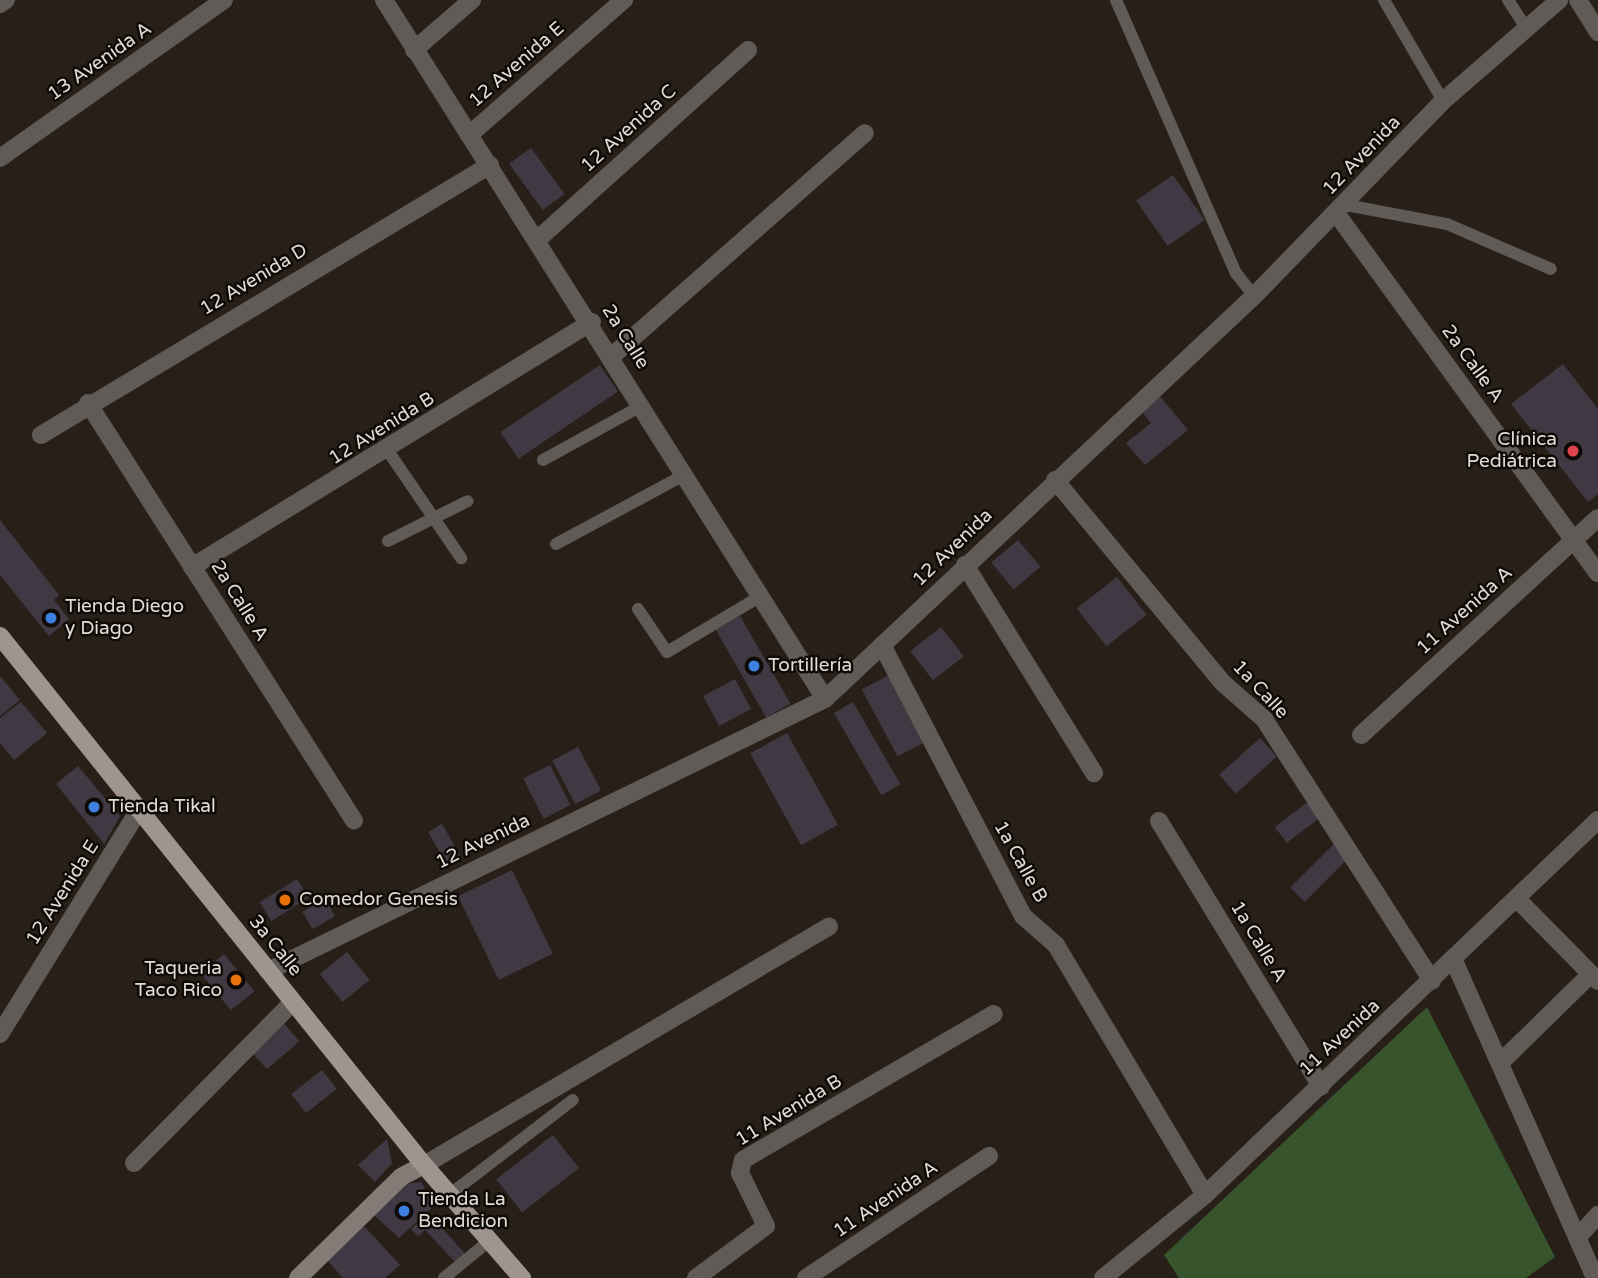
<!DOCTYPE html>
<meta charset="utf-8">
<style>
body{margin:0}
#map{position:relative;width:1598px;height:1278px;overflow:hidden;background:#282018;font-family:"Varela Round",sans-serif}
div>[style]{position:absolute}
.green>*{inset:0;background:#37542c}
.building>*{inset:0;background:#403943;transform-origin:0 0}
.lane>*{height:12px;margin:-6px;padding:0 6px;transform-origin:6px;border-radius:6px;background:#615b58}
.street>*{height:18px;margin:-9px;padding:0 9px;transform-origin:9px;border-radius:9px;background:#615b58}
.secondary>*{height:18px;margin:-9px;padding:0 9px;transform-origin:9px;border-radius:9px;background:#847b77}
.primary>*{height:18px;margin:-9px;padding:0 9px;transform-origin:9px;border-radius:9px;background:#9f948e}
.dots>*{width:19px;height:19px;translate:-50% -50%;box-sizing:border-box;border:4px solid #0e0b07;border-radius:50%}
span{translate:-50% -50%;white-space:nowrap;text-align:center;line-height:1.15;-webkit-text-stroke:5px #0e0b07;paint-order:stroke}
.street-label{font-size:19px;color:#e1dbd6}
.poi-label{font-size:19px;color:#e1dbd6}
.right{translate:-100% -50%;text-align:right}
.left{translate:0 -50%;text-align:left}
</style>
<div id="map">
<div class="green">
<i style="clip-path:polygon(1427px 1007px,1555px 1257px,1526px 1278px,1179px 1278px,1164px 1255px)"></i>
</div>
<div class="building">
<i style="left:531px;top:148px;width:57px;height:27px;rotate:54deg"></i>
<i style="left:1173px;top:175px;width:55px;height:45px;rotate:55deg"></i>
<i style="clip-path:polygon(1563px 364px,1598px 409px,1598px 494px,1588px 502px,1511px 404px)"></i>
<i style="left:600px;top:365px;width:32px;height:120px;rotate:56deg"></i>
<i style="clip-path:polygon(1158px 394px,1188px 430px,1145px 465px,1126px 443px,1151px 423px,1140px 409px)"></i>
<i style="clip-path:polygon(0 520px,59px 595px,54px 600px,69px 619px,49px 636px,0 575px)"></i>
<i style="left:1018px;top:540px;width:35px;height:35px;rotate:50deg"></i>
<i style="left:1117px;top:577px;width:48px;height:51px;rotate:52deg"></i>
<i style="left:740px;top:616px;width:101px;height:28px;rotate:60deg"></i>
<i style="left:941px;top:627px;width:37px;height:39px;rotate:52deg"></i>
<i style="left:891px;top:674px;width:76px;height:33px;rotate:62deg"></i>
<i style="clip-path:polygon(0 676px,20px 700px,0 716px)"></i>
<i style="left:735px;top:679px;width:34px;height:36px;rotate:62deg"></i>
<i style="clip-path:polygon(21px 702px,47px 733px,14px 760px,0 743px,0 718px)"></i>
<i style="left:853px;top:702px;width:95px;height:22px;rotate:60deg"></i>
<i style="left:787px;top:733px;width:105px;height:42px;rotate:61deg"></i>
<i style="left:1260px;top:738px;width:25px;height:55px;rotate:48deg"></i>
<i style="left:578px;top:747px;width:49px;height:29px;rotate:62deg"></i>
<i style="left:550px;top:765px;width:45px;height:30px;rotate:63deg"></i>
<i style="clip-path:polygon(78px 766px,120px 816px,104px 844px,56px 784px)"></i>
<i style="left:1309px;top:801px;width:20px;height:43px;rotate:53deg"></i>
<i style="left:442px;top:824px;width:36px;height:16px;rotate:60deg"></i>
<i style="left:1335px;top:843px;width:20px;height:63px;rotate:45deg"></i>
<i style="left:512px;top:870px;width:93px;height:60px;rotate:64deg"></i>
<i style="left:297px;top:879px;width:22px;height:44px;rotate:58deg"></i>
<i style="left:325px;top:899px;width:20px;height:26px;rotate:60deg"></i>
<i style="left:347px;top:952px;width:36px;height:35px;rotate:51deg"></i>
<i style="left:224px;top:954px;width:48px;height:30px;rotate:51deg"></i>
<i style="left:281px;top:1020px;width:28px;height:43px;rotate:49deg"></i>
<i style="left:322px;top:1070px;width:24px;height:39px;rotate:52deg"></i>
<i style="left:553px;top:1135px;width:42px;height:72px;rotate:52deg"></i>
<i style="clip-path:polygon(387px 1139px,392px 1163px,375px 1182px,358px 1165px)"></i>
<i style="clip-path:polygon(421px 1182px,434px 1206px,399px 1238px,374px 1215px,406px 1184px)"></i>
<i style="clip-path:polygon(429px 1213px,468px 1257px,458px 1265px,425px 1230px,418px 1236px,411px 1229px)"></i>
<i style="clip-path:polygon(364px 1226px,400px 1265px,385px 1278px,343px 1278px,327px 1260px)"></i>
</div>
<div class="lane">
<i style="left:1116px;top:0;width:298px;rotate:66.3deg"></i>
<i style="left:1236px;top:273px;width:29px;rotate:52deg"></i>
<i style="left:1384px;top:0;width:117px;rotate:59.7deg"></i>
<i style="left:1508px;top:0;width:33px;rotate:57deg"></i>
<i style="left:1346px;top:205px;width:103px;rotate:10.7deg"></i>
<i style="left:1447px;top:224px;width:113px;rotate:23.4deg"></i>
<i style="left:388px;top:451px;width:130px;rotate:55.7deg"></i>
<i style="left:543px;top:460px;width:114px;rotate:-28.8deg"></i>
<i style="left:388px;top:541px;width:89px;rotate:-26.6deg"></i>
<i style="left:556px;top:544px;width:148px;rotate:-28.3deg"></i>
<i style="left:638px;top:609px;width:52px;rotate:56deg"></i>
<i style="left:667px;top:652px;width:109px;rotate:-30.8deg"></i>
<i style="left:449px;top:1195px;width:156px;rotate:-37.5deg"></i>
<i style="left:444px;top:1278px;width:58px;rotate:-39.4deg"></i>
</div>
<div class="street">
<i style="left:384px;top:0;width:826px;rotate:57.75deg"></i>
<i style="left:1578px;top:0;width:38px;rotate:58deg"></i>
<i style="left:0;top:4px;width:7px;rotate:-34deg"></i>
<i style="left:414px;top:50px;width:77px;rotate:-40.8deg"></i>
<i style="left:469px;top:135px;width:206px;rotate:-41.1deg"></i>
<i style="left:0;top:158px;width:274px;rotate:-35.2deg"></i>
<i style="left:1336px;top:213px;width:445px;rotate:54deg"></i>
<i style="left:537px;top:240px;width:284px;rotate:-42deg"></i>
<i style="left:612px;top:356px;width:337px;rotate:-41.4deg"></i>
<i style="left:88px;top:403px;width:495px;rotate:57.5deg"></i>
<i style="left:41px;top:435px;width:524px;rotate:-31.02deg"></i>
<i style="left:1055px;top:480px;width:264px;rotate:50.4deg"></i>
<i style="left:1223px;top:683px;width:55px;rotate:41.3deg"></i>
<i style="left:1264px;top:719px;width:311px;rotate:57.3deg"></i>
<i style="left:965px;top:565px;width:245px;rotate:58.2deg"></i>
<i style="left:192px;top:567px;width:469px;rotate:-31.5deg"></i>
<i style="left:882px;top:645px;width:305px;rotate:62.5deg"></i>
<i style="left:1023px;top:916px;width:44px;rotate:41.3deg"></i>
<i style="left:1056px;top:945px;width:291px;rotate:59.2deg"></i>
<i style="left:1361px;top:735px;width:321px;rotate:-42.5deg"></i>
<i style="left:1159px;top:821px;width:311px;rotate:58.6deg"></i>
<i style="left:1517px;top:899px;width:115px;rotate:45.4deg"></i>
<i style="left:1454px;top:961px;width:347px;rotate:66deg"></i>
<i style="left:268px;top:971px;width:620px;rotate:-26.03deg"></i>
<i style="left:825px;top:699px;width:589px;rotate:-43.21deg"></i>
<i style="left:1254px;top:296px;width:272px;rotate:-45.9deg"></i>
<i style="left:1443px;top:101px;width:154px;rotate:-41deg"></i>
<i style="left:0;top:1034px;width:264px;rotate:-58.2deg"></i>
<i style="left:1500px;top:1063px;width:127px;rotate:-44.4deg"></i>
<i style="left:134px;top:1163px;width:226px;rotate:-45.4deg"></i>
<i style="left:424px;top:1165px;width:470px;rotate:-30.5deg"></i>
<i style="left:1578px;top:1237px;width:30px;rotate:-48deg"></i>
<i style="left:696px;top:1278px;width:87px;rotate:-36.6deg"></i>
<i style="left:766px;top:1226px;width:59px;rotate:-116.1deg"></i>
<i style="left:740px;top:1173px;width:13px;rotate:-77deg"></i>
<i style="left:743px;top:1160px;width:290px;rotate:-30.2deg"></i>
<i style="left:806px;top:1278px;width:220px;rotate:-33.7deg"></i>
<i style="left:1103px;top:1278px;width:132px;rotate:-39.1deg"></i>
<i style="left:1205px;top:1195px;width:543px;rotate:-43.66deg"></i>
</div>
<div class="secondary">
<i style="left:298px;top:1278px;width:144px;rotate:-44.4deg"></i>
<i style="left:401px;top:1177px;width:26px;rotate:-28deg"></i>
</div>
<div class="primary">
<i style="left:0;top:636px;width:678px;rotate:51.29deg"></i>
<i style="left:424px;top:1165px;width:150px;rotate:49.1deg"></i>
</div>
<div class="dots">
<i style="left:1573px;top:451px;background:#e0444e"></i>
<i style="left:51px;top:618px;background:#3f7fe0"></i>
<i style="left:754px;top:666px;background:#3f7fe0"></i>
<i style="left:94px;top:807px;background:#3f7fe0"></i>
<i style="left:285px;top:900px;background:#e8710a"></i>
<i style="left:236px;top:980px;background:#e8710a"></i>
<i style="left:404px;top:1211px;background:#3f7fe0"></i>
</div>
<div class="street-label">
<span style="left:100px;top:62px;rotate:-35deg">13 Avenida A</span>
<span style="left:517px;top:65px;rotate:-41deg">12 Avenida E</span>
<span style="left:629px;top:129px;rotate:-42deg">12 Avenida C</span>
<span style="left:1362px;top:156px;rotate:-46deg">12 Avenida</span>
<span style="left:254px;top:280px;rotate:-31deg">12 Avenida D</span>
<span style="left:625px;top:337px;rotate:58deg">2a Calle</span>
<span style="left:1472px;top:364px;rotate:54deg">2a Calle A</span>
<span style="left:382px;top:429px;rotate:-32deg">12 Avenida B</span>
<span style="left:953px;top:548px;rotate:-44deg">12 Avenida</span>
<span style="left:239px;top:601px;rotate:58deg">2a Calle A</span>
<span style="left:1465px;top:611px;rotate:-42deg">11 Avenida A</span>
<span style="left:1260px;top:690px;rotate:47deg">1a Calle</span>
<span style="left:483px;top:842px;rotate:-26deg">12 Avenida</span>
<span style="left:1020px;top:862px;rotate:61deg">1a Calle B</span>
<span style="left:63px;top:893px;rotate:-58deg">12 Avenida E</span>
<span style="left:1258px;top:942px;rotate:59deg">1a Calle A</span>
<span style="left:275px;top:946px;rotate:51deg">3a Calle</span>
<span style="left:1340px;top:1038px;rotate:-43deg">11 Avenida</span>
<span style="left:789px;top:1111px;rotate:-31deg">11 Avenida B</span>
<span style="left:886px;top:1200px;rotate:-34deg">11 Avenida A</span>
</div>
<div class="poi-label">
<span class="right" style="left:1557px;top:451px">Clínica<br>Pediátrica</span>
<span class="left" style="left:65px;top:618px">Tienda Diego<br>y Diago</span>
<span class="left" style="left:768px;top:666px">Tortillería</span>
<span class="left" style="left:108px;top:807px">Tienda Tikal</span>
<span class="left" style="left:299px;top:900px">Comedor Genesis</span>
<span class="right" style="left:222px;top:980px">Taqueria<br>Taco Rico</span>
<span class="left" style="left:418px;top:1211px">Tienda La<br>Bendicion</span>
</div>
</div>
